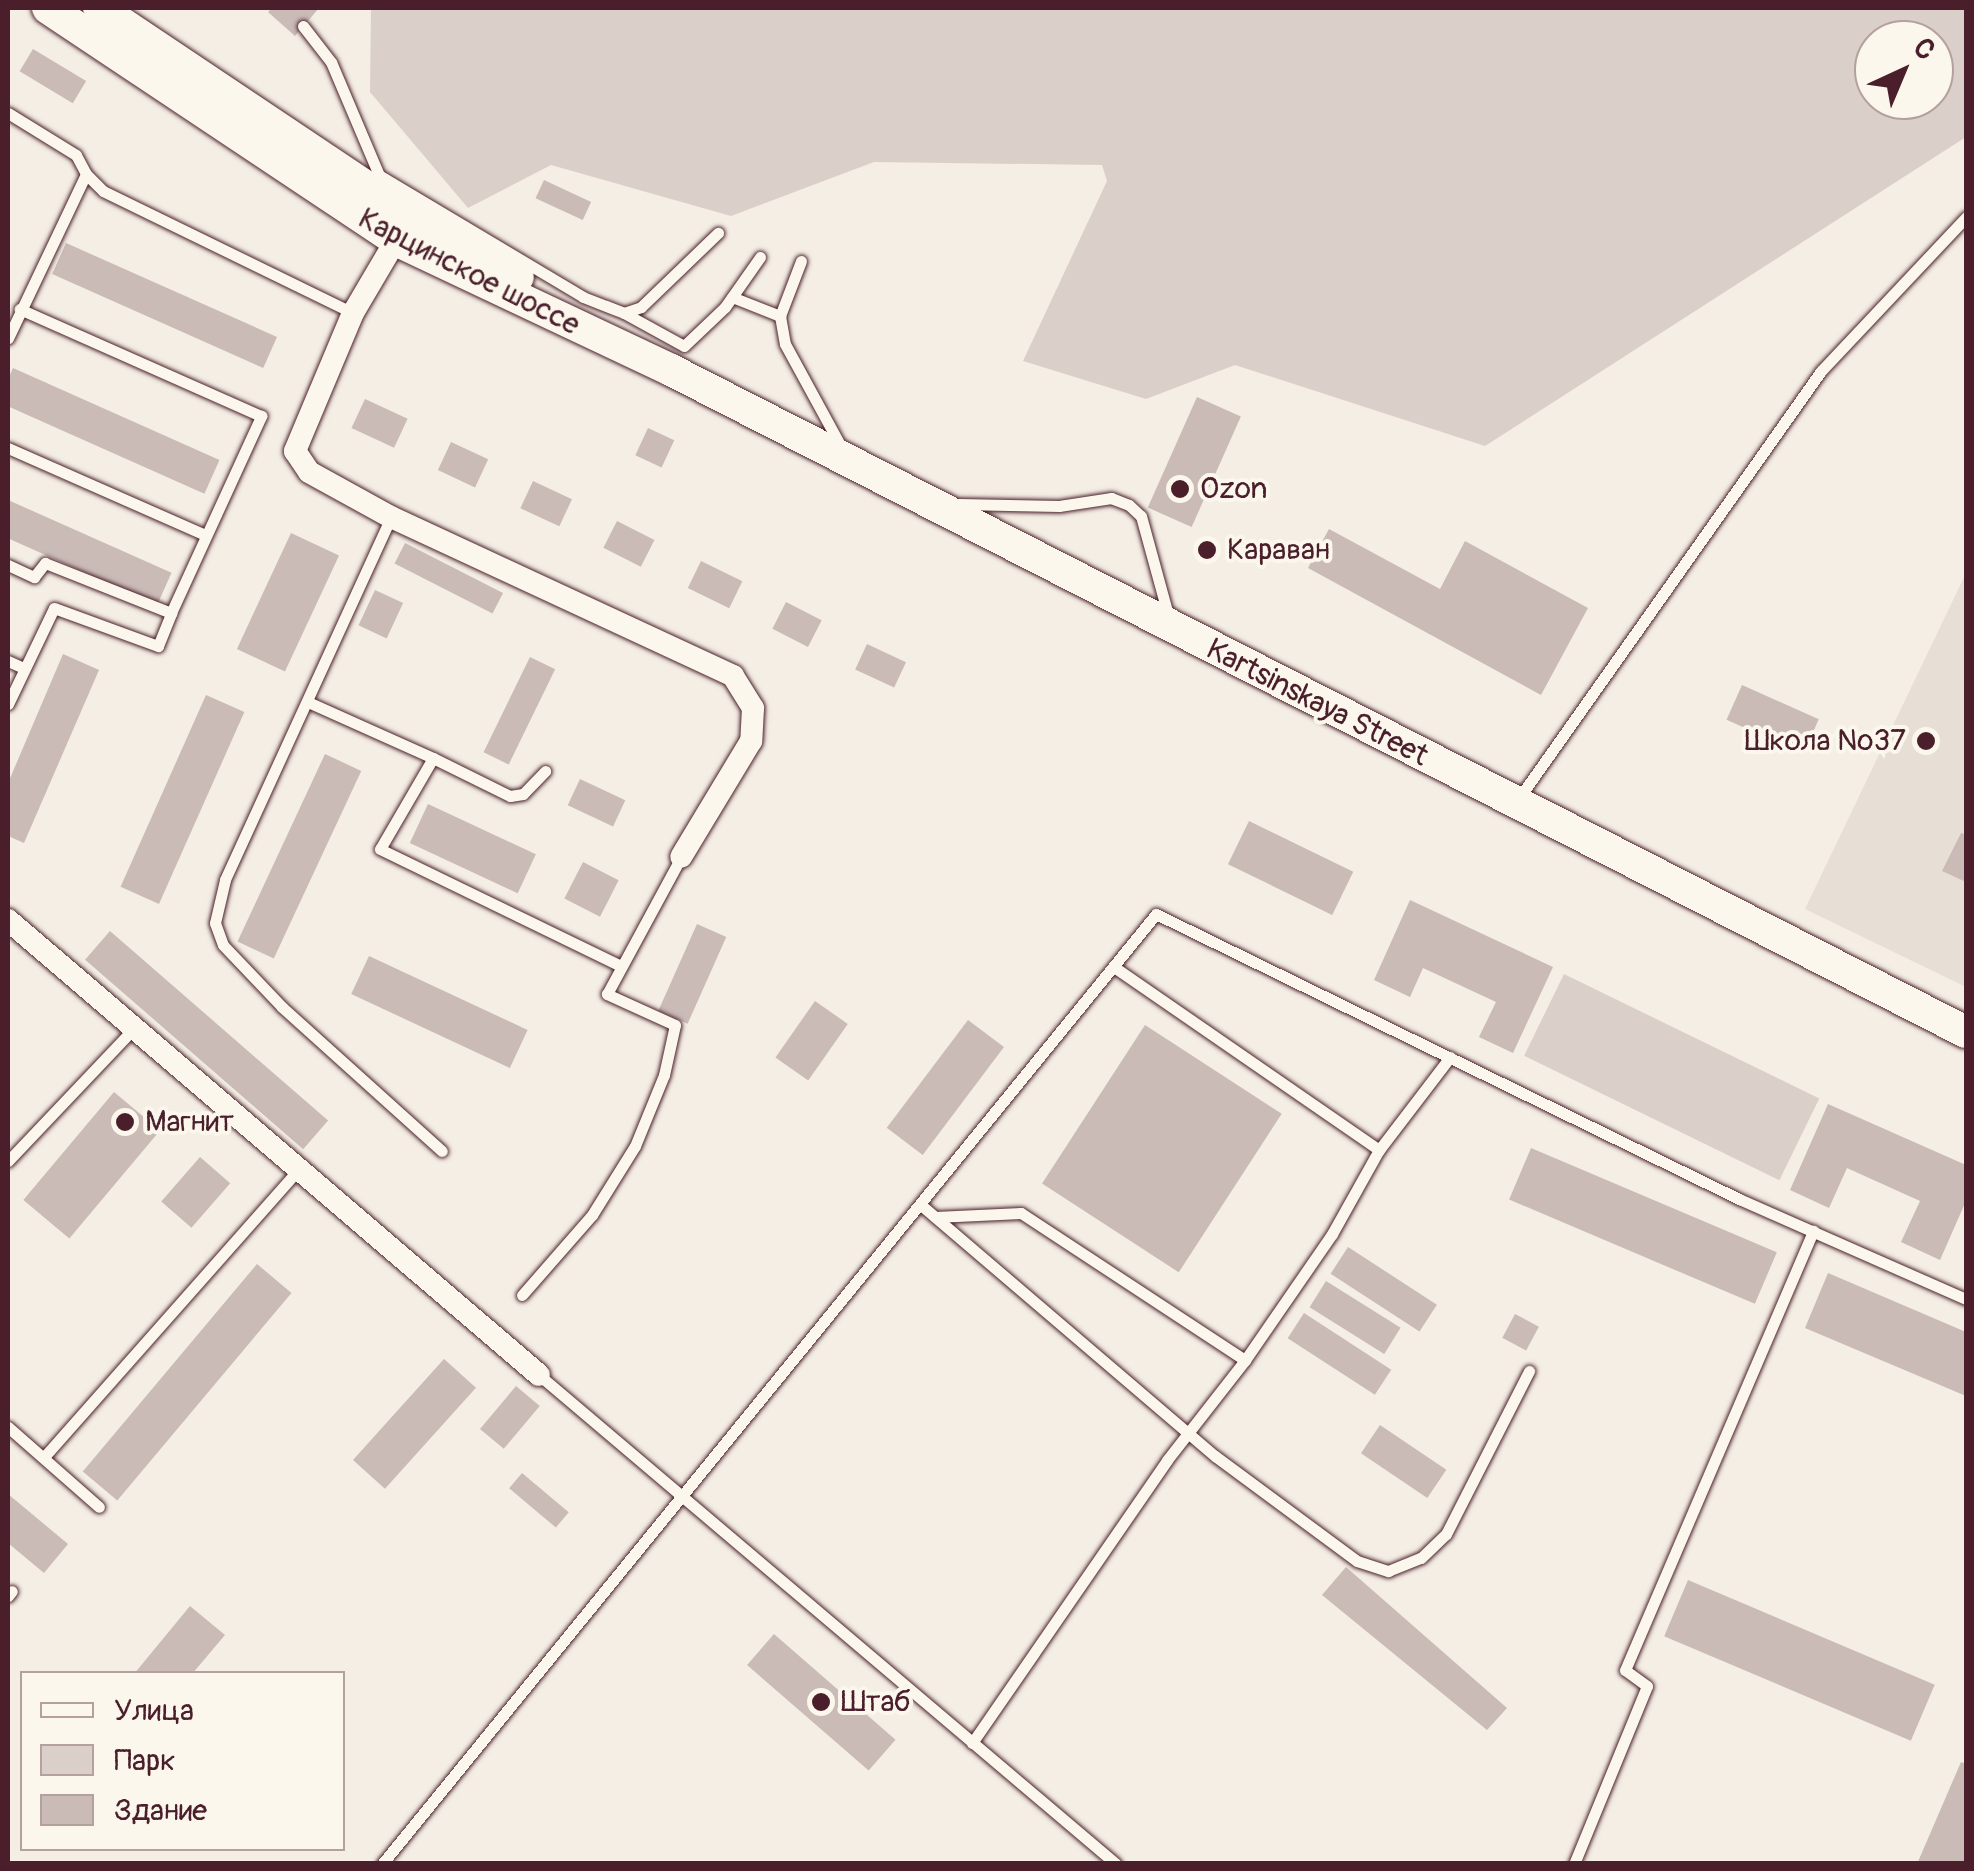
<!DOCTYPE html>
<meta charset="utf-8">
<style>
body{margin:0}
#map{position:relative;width:1974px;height:1871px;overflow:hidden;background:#f4eee4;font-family:Pangolin,sans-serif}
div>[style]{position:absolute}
.built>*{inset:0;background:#e7dfd6}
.green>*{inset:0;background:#dbd0c9;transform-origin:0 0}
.building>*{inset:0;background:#cabbb6;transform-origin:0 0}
.roads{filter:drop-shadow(0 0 2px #4a1f2b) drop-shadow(0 0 2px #4a1f2b)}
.service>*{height:11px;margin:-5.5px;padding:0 5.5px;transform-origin:5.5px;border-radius:5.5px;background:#fbf7ec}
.minor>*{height:22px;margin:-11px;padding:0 11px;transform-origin:11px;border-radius:11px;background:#fbf7ec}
.secondary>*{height:32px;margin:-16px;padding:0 16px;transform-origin:16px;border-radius:16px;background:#fbf7ec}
.dots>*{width:28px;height:28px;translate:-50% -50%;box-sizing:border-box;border:5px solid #fbf7ec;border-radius:50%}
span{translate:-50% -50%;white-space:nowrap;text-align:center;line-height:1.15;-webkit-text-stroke:8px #fbf7ec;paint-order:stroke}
.street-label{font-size:30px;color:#4a1f2b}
.poi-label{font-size:30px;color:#4a1f2b}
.left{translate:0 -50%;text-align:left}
.right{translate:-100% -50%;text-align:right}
.frame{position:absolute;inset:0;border:10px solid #4a1f2b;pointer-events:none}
.legend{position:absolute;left:20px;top:1671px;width:325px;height:180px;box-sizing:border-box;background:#fbf7ec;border:2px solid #b4a19f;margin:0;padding:12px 18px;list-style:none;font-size:30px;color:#4a1f2b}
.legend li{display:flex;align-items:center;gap:20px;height:50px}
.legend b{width:50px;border:2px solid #b4a19f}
.north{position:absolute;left:1854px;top:20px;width:100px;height:100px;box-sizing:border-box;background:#fbf7ec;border:2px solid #b4a19f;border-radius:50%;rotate:44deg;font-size:28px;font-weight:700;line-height:40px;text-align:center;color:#4a1f2b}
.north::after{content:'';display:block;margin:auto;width:35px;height:45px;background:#4a1f2b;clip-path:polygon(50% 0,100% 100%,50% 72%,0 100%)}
</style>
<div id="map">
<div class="built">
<i style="clip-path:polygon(1966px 573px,1966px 987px,1805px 909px)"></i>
</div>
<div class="green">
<i style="clip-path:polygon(evenodd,371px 8px,1966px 8px,1966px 137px,1485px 446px,1235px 365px,1146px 399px,1023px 361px,1107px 181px,1102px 165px,874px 162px,731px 216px,551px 165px,468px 208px,370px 92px,371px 8px,1874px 40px,1934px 40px,1934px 100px,1874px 100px,1874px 40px)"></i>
<i style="left:1564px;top:974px;width:284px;height:91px;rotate:26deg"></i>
</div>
<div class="building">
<i style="clip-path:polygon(272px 8px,319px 8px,295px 36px,268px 12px)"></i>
<i style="left:33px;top:49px;width:62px;height:26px;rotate:31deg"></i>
<i style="left:544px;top:180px;width:52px;height:20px;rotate:25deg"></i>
<i style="left:66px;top:243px;width:231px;height:34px;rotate:24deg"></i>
<i style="left:13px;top:368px;width:226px;height:37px;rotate:24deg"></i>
<i style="left:1197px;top:397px;width:48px;height:121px;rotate:24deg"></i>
<i style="left:365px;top:399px;width:47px;height:32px;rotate:25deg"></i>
<i style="left:648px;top:428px;width:29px;height:30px;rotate:25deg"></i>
<i style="left:451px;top:442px;width:41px;height:31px;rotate:25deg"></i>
<i style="left:533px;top:481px;width:43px;height:30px;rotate:25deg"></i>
<i style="left:8px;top:500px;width:179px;height:35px;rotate:24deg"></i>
<i style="left:617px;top:521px;width:42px;height:30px;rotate:27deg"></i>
<i style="clip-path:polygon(1329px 529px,1440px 589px,1465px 541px,1588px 608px,1541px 695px,1308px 568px)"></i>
<i style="left:291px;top:533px;width:53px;height:128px;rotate:25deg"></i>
<i style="left:405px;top:543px;width:110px;height:23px;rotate:27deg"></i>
<i style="left:701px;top:561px;width:46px;height:30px;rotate:26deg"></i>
<i style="left:375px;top:590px;width:31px;height:39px;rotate:25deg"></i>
<i style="left:786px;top:602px;width:40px;height:30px;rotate:27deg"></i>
<i style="left:867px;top:644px;width:43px;height:28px;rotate:25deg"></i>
<i style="clip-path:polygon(63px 654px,99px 670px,24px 843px,8px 836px,8px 783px)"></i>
<i style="left:530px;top:657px;width:28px;height:106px;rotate:26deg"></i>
<i style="left:1742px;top:685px;width:84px;height:38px;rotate:24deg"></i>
<i style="left:206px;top:695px;width:42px;height:210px;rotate:24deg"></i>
<i style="left:325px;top:754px;width:40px;height:207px;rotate:25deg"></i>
<i style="left:580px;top:779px;width:50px;height:29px;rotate:25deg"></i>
<i style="left:428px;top:804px;width:119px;height:43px;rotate:25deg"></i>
<i style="left:1249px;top:821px;width:116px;height:48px;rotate:26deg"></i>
<i style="clip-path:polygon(1961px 833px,1966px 835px,1966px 882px,1942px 871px)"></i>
<i style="left:583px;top:862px;width:40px;height:41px;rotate:27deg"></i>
<i style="clip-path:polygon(1410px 900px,1553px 967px,1513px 1053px,1479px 1037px,1496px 1002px,1423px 968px,1410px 997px,1374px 980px)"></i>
<i style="left:697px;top:924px;width:32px;height:95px;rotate:24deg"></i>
<i style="left:110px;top:931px;width:289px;height:38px;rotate:41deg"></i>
<i style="left:369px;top:956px;width:175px;height:42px;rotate:25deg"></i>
<i style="left:815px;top:1001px;width:40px;height:69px;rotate:35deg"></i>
<i style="left:968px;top:1020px;width:45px;height:135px;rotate:37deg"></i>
<i style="left:1145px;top:1025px;width:163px;height:189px;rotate:33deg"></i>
<i style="left:114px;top:1092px;width:60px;height:141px;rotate:40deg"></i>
<i style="clip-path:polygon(1828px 1104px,1966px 1165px,1966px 1201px,1940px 1260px,1901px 1242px,1920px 1201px,1847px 1168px,1829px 1208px,1790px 1190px)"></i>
<i style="left:1531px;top:1148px;width:267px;height:56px;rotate:23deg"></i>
<i style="left:200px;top:1157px;width:40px;height:59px;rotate:41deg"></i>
<i style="left:1348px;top:1247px;width:106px;height:32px;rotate:33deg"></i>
<i style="left:257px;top:1264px;width:45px;height:271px;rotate:40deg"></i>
<i style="clip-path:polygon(1828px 1273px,1966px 1332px,1966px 1396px,1805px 1328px)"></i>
<i style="left:1326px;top:1281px;width:88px;height:31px;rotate:32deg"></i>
<i style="left:1304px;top:1313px;width:104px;height:30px;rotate:33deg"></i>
<i style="left:1515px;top:1314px;width:27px;height:27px;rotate:28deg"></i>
<i style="left:444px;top:1359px;width:43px;height:136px;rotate:42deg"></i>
<i style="left:516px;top:1386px;width:31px;height:56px;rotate:40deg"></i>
<i style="left:1380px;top:1425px;width:80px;height:34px;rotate:34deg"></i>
<i style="left:522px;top:1473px;width:61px;height:20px;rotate:40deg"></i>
<i style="clip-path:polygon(8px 1494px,68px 1544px,44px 1573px,8px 1543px)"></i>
<i style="clip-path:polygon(1346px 1567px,1507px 1708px,1487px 1730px,1322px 1595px)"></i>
<i style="left:1688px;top:1580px;width:268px;height:61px;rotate:23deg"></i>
<i style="clip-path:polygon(190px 1606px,225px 1635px,192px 1674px,134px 1674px)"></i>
<i style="left:774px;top:1634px;width:161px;height:41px;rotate:41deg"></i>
<i style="clip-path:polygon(1961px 1762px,1966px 1764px,1966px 1864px,1917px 1864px)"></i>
</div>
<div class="roads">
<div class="service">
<i style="left:303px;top:26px;width:46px;rotate:52.1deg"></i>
<i style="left:331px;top:62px;width:128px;rotate:67deg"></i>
<i style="left:8px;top:113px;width:80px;rotate:31.7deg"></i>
<i style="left:76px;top:155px;width:21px;rotate:62deg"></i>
<i style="left:86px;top:174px;width:182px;rotate:115.4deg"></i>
<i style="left:86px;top:174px;width:24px;rotate:45deg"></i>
<i style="left:103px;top:191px;width:278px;rotate:26deg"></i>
<i style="left:377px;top:174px;width:240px;rotate:30.8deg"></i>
<i style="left:583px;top:297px;width:44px;rotate:21.3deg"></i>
<i style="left:624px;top:313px;width:18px;rotate:-19deg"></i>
<i style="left:641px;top:307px;width:107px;rotate:-43.9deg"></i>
<i style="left:801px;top:261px;width:59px;rotate:110.9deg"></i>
<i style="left:780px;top:316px;width:28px;rotate:80deg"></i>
<i style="left:785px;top:344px;width:113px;rotate:61.4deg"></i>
<i style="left:732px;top:297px;width:52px;rotate:21.6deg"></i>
<i style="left:624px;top:313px;width:68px;rotate:28.8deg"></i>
<i style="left:684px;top:346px;width:57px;rotate:-43.6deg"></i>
<i style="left:725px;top:307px;width:61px;rotate:-55deg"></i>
<i style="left:8px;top:448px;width:215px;rotate:23.8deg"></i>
<i style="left:959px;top:504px;width:100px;rotate:1.1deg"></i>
<i style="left:1059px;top:506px;width:53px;rotate:-8.7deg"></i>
<i style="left:1111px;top:498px;width:19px;rotate:21deg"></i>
<i style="left:1129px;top:505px;width:16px;rotate:43deg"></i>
<i style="left:1141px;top:516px;width:103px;rotate:74.7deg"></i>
<i style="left:391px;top:517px;width:399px;rotate:114.6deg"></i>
<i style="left:225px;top:880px;width:44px;rotate:103.1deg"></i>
<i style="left:215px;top:923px;width:23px;rotate:70deg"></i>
<i style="left:223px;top:945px;width:86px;rotate:46.4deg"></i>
<i style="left:282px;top:1007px;width:215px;rotate:42deg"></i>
<i style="left:8px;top:565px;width:29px;rotate:25deg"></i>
<i style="left:34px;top:577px;width:18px;rotate:-52deg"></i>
<i style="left:45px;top:563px;width:136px;rotate:21.6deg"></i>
<i style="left:171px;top:613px;width:217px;rotate:-65.4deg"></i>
<i style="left:261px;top:416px;width:264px;rotate:-156.1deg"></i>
<i style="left:8px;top:661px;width:17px;rotate:24deg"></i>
<i style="left:308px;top:702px;width:137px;rotate:24.1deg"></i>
<i style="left:433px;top:758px;width:105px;rotate:120.2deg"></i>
<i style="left:380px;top:849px;width:268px;rotate:25.9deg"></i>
<i style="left:8px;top:704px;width:106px;rotate:-64.4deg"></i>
<i style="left:54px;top:608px;width:111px;rotate:20.1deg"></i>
<i style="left:158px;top:646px;width:35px;rotate:-68deg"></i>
<i style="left:433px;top:758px;width:86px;rotate:26.3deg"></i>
<i style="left:510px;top:796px;width:13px;rotate:-9deg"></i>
<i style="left:523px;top:794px;width:32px;rotate:-46deg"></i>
<i style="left:1519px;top:798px;width:523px;rotate:-54.73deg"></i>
<i style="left:1821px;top:371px;width:212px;rotate:-46.7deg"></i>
<i style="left:1114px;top:967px;width:322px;rotate:34.6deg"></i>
<i style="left:8px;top:1161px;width:183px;rotate:-46.5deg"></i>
<i style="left:921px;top:1205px;width:387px;rotate:40.5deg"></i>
<i style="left:1215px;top:1456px;width:177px;rotate:36.5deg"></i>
<i style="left:1357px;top:1561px;width:33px;rotate:18deg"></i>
<i style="left:1388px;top:1571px;width:35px;rotate:-22deg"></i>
<i style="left:1421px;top:1558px;width:35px;rotate:-44deg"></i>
<i style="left:1446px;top:1534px;width:183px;rotate:-63deg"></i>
<i style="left:935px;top:1217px;width:86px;rotate:-2.7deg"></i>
<i style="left:1021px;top:1213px;width:268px;rotate:33.3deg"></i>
<i style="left:522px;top:1295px;width:106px;rotate:-48.8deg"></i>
<i style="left:592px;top:1215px;width:81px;rotate:-58.1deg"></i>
<i style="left:635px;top:1146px;width:77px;rotate:-67.8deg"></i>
<i style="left:664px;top:1075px;width:51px;rotate:-77.6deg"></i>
<i style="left:675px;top:1025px;width:75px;rotate:-155.5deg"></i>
<i style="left:607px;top:994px;width:156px;rotate:-61.6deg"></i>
<i style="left:539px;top:1375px;width:756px;rotate:40.28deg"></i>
<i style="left:8px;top:1427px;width:121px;rotate:41.3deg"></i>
<i style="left:44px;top:1457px;width:383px;rotate:-48.5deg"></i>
<i style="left:8px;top:1596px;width:6px;rotate:-51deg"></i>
<i style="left:972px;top:1743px;width:344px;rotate:-55.4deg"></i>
<i style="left:1167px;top:1460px;width:127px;rotate:-52deg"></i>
<i style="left:1245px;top:1360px;width:153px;rotate:-55.4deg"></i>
<i style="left:1332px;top:1234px;width:96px;rotate:-60.8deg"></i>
<i style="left:1379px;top:1150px;width:117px;rotate:-52.6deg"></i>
<i style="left:382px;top:1864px;width:1225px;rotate:-50.83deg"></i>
<i style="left:1156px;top:914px;width:649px;rotate:26.05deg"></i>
<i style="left:1739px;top:1199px;width:248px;rotate:23.8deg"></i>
<i style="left:1574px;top:1864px;width:192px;rotate:-67.7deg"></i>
<i style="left:1647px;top:1686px;width:27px;rotate:-144deg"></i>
<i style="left:1625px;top:1670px;width:478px;rotate:-66.8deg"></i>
</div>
<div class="minor">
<i style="left:396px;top:240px;width:85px;rotate:120.5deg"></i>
<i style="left:353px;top:313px;width:150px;rotate:112.8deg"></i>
<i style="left:295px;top:451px;width:25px;rotate:56deg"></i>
<i style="left:309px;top:472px;width:94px;rotate:28.8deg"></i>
<i style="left:391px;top:517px;width:377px;rotate:24.9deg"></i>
<i style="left:733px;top:676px;width:38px;rotate:58deg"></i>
<i style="left:753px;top:708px;width:33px;rotate:93deg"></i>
<i style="left:751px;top:741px;width:135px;rotate:121.1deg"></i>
<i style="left:8px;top:920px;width:699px;rotate:40.59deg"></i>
</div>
<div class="secondary">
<i style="left:48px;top:8px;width:418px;rotate:33.7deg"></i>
<i style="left:396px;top:240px;width:304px;rotate:25.3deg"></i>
<i style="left:671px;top:370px;width:1454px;rotate:27.08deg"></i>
<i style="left:99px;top:8px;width:372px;rotate:33.8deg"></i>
<i style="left:408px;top:215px;width:126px;rotate:29.4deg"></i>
</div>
</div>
<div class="dots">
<i style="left:1180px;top:489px;background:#4a1f2b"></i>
<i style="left:1207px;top:550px;background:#4a1f2b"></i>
<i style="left:1926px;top:741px;background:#4a1f2b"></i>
<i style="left:125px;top:1122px;background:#4a1f2b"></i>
<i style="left:821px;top:1702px;background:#4a1f2b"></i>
</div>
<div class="street-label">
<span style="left:469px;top:272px;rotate:27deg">Карцинское шоссе</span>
<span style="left:1317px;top:703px;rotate:27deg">Kartsinskaya Street</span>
</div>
<div class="poi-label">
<span class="left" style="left:1200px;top:489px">Ozon</span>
<span class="left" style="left:1227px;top:550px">Караван</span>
<span class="right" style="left:1906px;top:741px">Школа №37</span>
<span class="left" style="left:145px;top:1122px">Магнит</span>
<span class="left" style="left:841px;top:1702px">Штаб</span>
</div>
<div class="frame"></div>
<ul class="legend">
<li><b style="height:12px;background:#fbf7ec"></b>Улица</li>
<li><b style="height:28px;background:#dbd0c9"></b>Парк</li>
<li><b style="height:28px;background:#cabbb6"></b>Здание</li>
</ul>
<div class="north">С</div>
</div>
